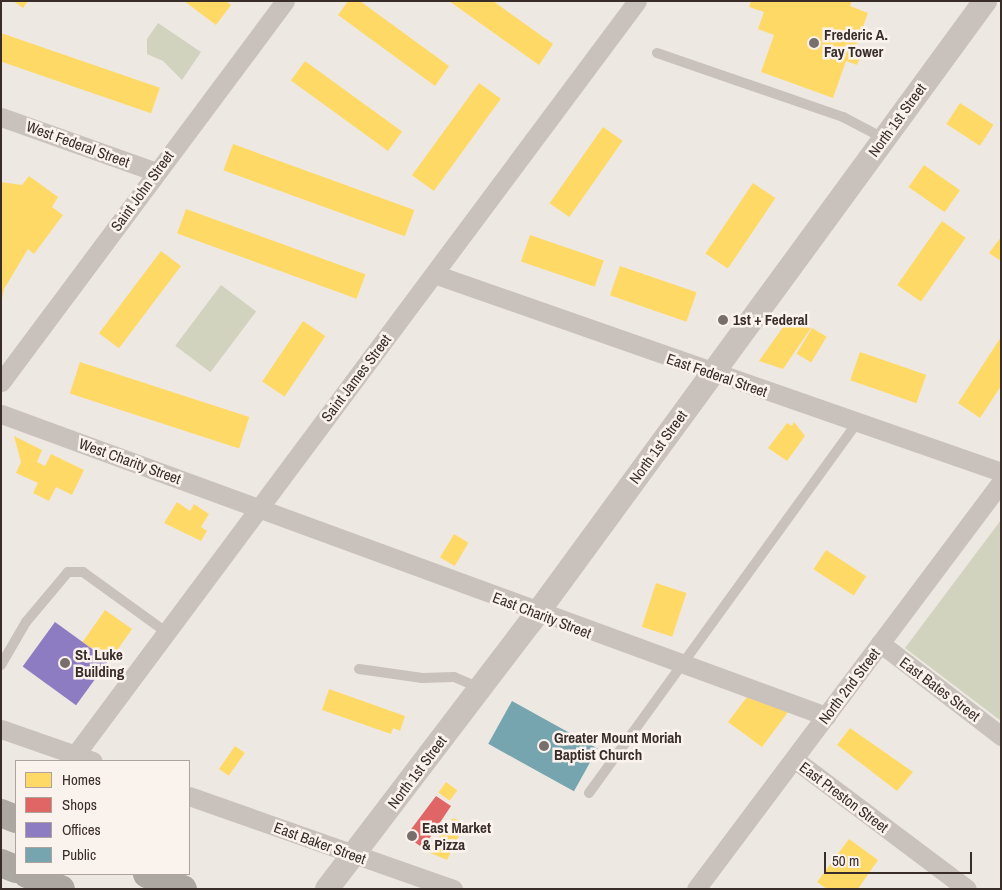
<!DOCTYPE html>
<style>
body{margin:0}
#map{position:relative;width:1002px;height:890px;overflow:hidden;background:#eee8e3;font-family:"Archivo Narrow",sans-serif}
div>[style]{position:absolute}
.green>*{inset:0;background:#d1d3be;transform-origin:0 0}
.homes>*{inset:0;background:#ffd966;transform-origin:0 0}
.shops>*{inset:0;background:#e06666}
.offices>*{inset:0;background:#8e7cc3;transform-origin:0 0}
.public>*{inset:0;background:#76a5af;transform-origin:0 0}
.service>*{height:10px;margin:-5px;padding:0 5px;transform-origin:5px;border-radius:5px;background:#c8c1bc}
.minor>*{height:19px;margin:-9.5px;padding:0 9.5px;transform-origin:9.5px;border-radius:9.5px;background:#c8c1bc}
.tertiary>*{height:24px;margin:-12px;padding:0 12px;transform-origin:12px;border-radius:12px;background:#c8c1bc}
.motorway>*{height:28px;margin:-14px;padding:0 14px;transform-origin:14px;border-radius:14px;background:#ada7a2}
.dots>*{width:14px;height:14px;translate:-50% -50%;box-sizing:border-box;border:2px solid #faf2ec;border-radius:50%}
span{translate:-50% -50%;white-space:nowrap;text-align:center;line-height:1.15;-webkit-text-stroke:5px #faf2ec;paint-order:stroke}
.poi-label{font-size:15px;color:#392d2a;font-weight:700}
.left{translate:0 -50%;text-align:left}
.street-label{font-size:15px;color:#392d2a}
.frame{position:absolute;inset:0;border:2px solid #392d2a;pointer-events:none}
.legend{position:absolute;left:15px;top:760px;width:175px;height:115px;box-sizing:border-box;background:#faf2ec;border:1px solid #ada39e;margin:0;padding:6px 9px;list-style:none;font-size:15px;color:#392d2a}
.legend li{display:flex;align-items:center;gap:10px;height:25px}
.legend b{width:25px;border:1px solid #ada39e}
.scale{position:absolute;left:824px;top:852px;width:148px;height:22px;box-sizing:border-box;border:2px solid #392d2a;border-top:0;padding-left:6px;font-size:15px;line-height:18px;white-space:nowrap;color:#392d2a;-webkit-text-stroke:4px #faf2ec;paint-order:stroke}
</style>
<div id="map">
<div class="green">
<i style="clip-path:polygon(158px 23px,201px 52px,182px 80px,163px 61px,147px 54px,147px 39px)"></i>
<i style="left:221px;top:285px;width:44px;height:76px;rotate:37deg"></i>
<i style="clip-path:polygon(1001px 520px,1001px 721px,905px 648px)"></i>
</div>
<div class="homes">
<i style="clip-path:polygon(13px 1px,28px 1px,23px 8px)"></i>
<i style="clip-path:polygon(184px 1px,226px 1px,231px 5px,216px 25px)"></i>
<i style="clip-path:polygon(348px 1px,360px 1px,449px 66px,435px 86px,338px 15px)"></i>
<i style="clip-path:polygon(449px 1px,493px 1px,553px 44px,539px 65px)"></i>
<i style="clip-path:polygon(751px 1px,852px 1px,850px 6px,868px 13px,854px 52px,861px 55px,857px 65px,846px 61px,833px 98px,761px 72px,774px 35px,758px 29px,764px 12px,749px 7px)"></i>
<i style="left:1px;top:33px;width:168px;height:27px;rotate:19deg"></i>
<i style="left:305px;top:61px;width:120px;height:24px;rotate:36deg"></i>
<i style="left:479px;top:83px;width:27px;height:114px;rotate:36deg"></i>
<i style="left:960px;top:103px;width:40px;height:25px;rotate:33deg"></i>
<i style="left:603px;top:127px;width:24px;height:93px;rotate:35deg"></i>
<i style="left:233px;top:144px;width:193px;height:28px;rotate:20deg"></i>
<i style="left:924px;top:165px;width:44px;height:27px;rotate:35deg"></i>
<i style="clip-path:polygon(29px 176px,58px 197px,52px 207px,63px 215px,34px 254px,28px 249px,4px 289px,1px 304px,1px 182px,22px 185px)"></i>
<i style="left:753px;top:183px;width:27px;height:85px;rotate:34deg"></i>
<i style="left:186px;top:209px;width:191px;height:26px;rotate:20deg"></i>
<i style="left:942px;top:221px;width:29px;height:78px;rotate:35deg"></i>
<i style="left:530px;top:235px;width:78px;height:28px;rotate:19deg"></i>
<i style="clip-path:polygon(1001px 237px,1001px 261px,989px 253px)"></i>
<i style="left:161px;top:251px;width:25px;height:103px;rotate:37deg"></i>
<i style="left:620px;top:266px;width:81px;height:31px;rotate:19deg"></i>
<i style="clip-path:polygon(788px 320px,811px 328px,783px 369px,759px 361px)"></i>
<i style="left:303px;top:321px;width:27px;height:73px;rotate:34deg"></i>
<i style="left:812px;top:328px;width:17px;height:30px;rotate:31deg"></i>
<i style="clip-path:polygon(1001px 337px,1001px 386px,980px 418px,958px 403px)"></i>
<i style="left:860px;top:352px;width:70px;height:30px;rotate:19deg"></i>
<i style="left:80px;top:362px;width:178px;height:33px;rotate:18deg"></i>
<i style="clip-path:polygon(794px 422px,805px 436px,787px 461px,768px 448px,787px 423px,792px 426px)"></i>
<i style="clip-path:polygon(14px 436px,42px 450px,37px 462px,45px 466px,51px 454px,84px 470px,72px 495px,56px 487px,49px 501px,33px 493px,38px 483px,16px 473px,21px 462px)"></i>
<i style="clip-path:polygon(177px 502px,190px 511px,194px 504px,209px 514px,201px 527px,207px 531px,201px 541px,164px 523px)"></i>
<i style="left:454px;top:534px;width:17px;height:27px;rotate:31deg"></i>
<i style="left:826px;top:550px;width:48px;height:23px;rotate:33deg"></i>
<i style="left:656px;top:583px;width:32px;height:46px;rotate:18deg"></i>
<i style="left:105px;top:610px;width:33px;height:39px;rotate:35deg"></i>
<i style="clip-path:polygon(329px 689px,405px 716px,400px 731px,393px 728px,391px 734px,322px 710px)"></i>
<i style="clip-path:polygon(747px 697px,788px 712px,762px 747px,728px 722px)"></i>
<i style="clip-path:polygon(850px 728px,913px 772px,897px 791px,837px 745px)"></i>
<i style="left:235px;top:746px;width:12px;height:28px;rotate:35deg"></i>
<i style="left:446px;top:782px;width:14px;height:13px;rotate:36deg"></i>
<i style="clip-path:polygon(453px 818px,465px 823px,447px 860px,428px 852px)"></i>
<i style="clip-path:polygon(849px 839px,878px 860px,858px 889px,827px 889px,817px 882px)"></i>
</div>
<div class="shops">
<i style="clip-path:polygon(436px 796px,451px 806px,423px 848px,406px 836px)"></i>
</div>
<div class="offices">
<i style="left:55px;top:622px;width:66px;height:55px;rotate:36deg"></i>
</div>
<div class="public">
<i style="left:512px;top:701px;width:98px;height:49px;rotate:29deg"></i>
</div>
<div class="service">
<i style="left:657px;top:53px;width:197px;rotate:19deg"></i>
<i style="left:843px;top:117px;width:45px;rotate:27.7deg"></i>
<i style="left:1px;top:665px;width:50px;rotate:-59.8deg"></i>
<i style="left:26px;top:622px;width:65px;rotate:-50deg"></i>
<i style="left:68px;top:572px;width:15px"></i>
<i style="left:83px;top:572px;width:102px;rotate:35.9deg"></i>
<i style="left:359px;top:669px;width:64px;rotate:8.1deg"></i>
<i style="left:422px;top:678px;width:32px;rotate:-2deg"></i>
<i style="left:454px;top:677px;width:28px;rotate:23deg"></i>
<i style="left:589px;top:793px;width:457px;rotate:-54.1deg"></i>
</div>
<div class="minor">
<i style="left:1px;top:117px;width:164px;rotate:19.5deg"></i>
<i style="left:434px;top:274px;width:601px;rotate:19.25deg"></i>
<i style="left:1px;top:382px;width:475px;rotate:-53.3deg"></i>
<i style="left:1px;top:414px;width:879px;rotate:20.11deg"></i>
<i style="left:880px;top:643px;width:153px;rotate:37.5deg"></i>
<i style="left:1px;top:729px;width:97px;rotate:19.2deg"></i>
<i style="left:75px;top:755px;width:940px;rotate:-53.3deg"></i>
<i style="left:794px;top:759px;width:216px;rotate:36.9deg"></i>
<i style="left:189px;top:796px;width:280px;rotate:19.4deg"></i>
<i style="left:696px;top:889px;width:509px;rotate:-53.15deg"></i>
</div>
<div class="tertiary">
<i style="left:327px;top:889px;width:335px;rotate:-52.7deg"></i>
<i style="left:530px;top:623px;width:771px;rotate:-53.81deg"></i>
</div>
<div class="motorway">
<i style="left:1px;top:813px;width:16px;rotate:22deg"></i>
<i style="left:1px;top:863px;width:16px;rotate:22deg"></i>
<i style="left:27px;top:874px;width:37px;rotate:24deg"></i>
<i style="left:147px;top:874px;width:39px;rotate:23deg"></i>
</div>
<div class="dots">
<i style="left:814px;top:43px;background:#786e6b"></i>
<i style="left:723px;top:320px;background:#786e6b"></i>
<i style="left:65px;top:663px;background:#786e6b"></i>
<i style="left:544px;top:746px;background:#786e6b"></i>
<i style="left:412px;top:836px;background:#786e6b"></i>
</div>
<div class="poi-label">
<span class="left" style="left:824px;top:43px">Frederic A.<br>Fay Tower</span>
<span class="left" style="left:733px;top:320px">1st + Federal</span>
<span class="left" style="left:75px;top:663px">St. Luke<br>Building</span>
<span class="left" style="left:554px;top:746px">Greater Mount Moriah<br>Baptist Church</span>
<span class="left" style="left:422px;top:836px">East Market<br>&amp; Pizza</span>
</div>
<div class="street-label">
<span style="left:897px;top:120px;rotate:-54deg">North 1st Street</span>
<span style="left:78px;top:144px;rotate:20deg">West Federal Street</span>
<span style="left:142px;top:191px;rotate:-54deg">Saint John Street</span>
<span style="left:717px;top:375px;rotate:19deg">East Federal Street</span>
<span style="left:356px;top:378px;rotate:-53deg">Saint James Street</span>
<span style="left:658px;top:447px;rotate:-54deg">North 1st Street</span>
<span style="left:130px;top:461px;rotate:20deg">West Charity Street</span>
<span style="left:542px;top:615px;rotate:21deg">East Charity Street</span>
<span style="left:849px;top:686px;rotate:-53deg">North 2nd Street</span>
<span style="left:940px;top:689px;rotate:37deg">East Bates Street</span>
<span style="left:417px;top:772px;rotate:-53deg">North 1st Street</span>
<span style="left:844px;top:797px;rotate:37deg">East Preston Street</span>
<span style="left:320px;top:843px;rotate:20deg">East Baker Street</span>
</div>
<div class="frame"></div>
<ul class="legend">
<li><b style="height:14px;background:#ffd966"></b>Homes</li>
<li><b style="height:14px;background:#e06666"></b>Shops</li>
<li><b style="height:14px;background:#8e7cc3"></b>Offices</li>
<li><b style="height:14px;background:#76a5af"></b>Public</li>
</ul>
<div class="scale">50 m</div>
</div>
